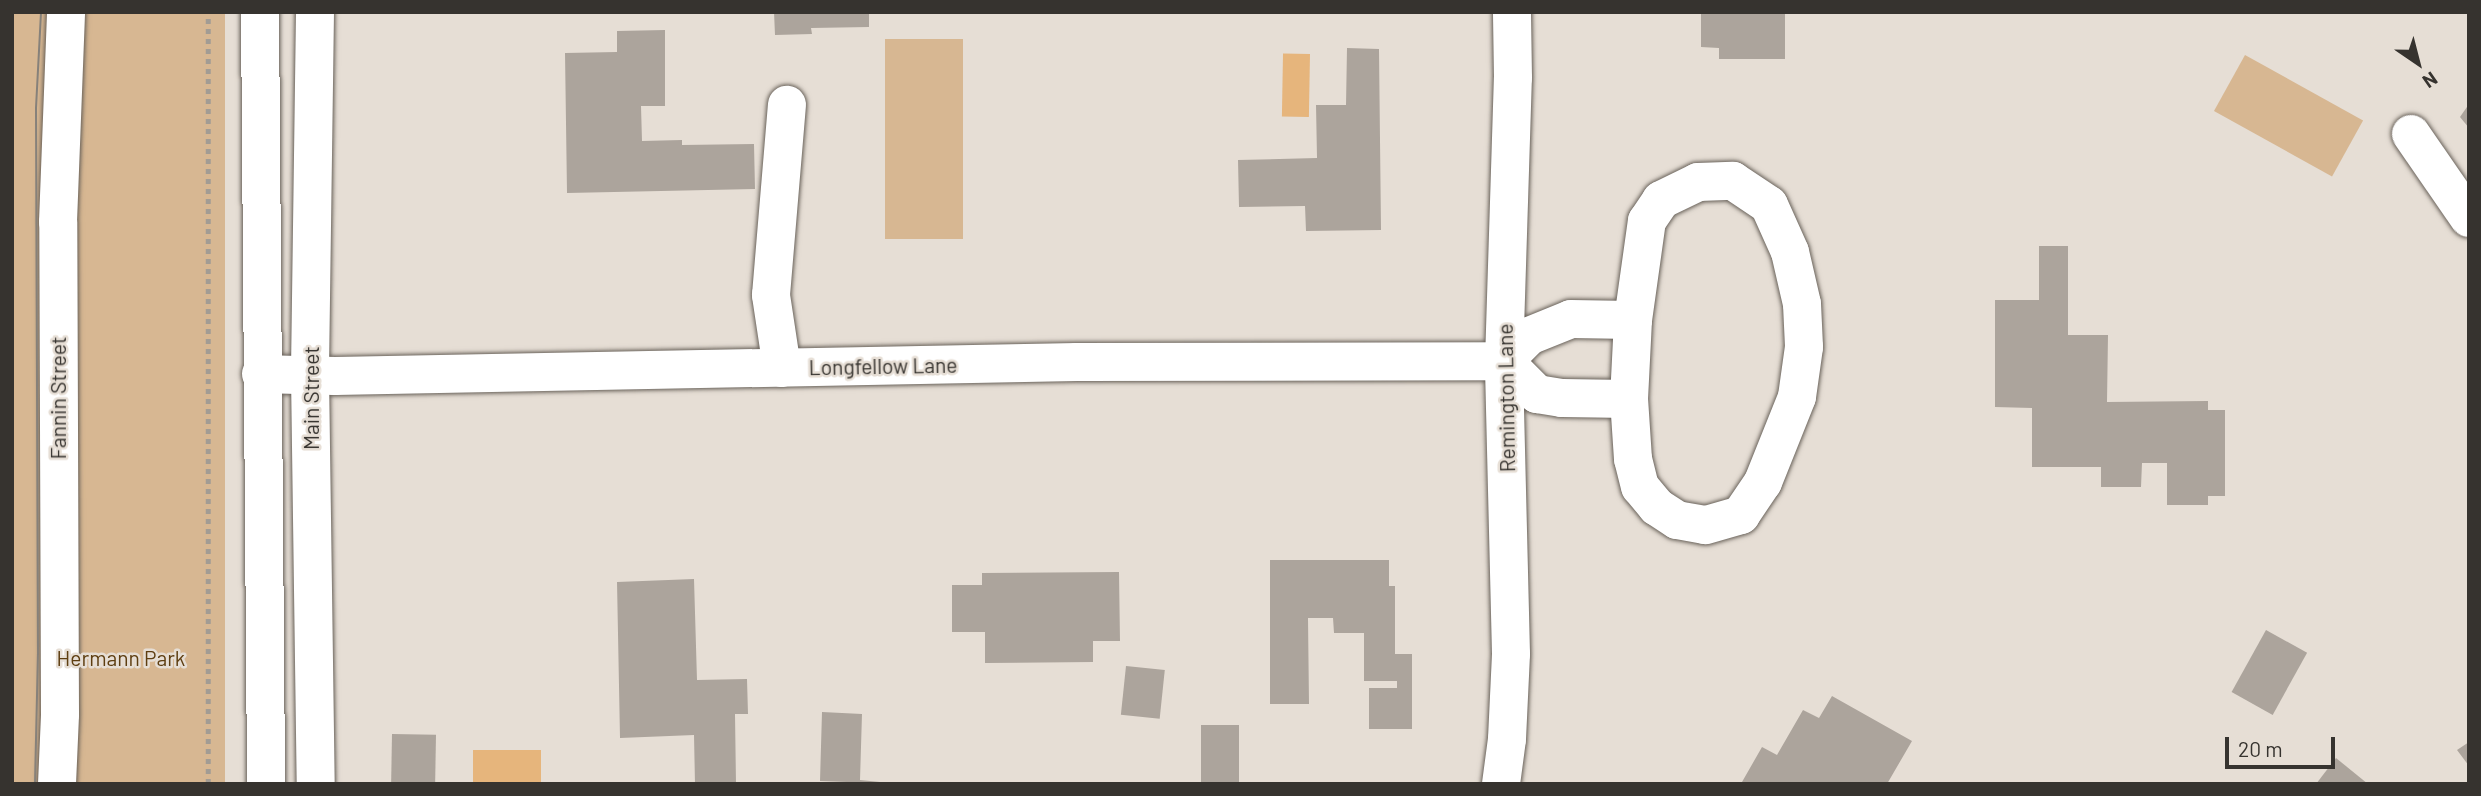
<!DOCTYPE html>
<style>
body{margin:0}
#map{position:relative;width:2481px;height:796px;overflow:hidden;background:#e6ded5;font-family:Barlow,sans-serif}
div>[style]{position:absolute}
.green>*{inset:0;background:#d7b792;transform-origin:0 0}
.water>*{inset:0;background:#e6b57c;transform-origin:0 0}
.building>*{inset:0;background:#aca49c;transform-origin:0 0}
.path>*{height:4.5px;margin-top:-2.25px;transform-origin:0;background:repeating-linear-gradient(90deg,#a29c94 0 5px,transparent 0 10px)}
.roads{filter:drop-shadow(0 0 2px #69625a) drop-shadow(0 0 2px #69625a)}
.minor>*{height:38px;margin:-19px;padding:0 19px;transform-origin:19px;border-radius:19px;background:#fff}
.major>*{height:38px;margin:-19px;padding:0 19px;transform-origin:19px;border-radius:19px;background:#fff}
.tram>*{height:2px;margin:-1px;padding:0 1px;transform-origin:1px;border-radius:1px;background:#86817a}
span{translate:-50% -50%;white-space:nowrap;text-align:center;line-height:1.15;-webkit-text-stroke:5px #e6ded5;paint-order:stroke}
.street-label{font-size:21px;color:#36332f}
.park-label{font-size:21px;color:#5e3e11}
.frame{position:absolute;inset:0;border:14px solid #36332f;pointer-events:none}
.north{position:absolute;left:2383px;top:28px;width:70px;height:70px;-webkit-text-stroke:5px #e6ded5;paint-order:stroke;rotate:145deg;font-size:19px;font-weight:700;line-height:28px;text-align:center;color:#36332f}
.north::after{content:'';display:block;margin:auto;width:24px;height:32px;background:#36332f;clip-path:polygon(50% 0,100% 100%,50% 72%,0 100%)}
.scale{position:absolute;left:2225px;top:737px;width:110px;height:32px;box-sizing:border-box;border:4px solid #36332f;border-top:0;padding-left:9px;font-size:21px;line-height:24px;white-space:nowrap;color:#36332f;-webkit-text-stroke:5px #e6ded5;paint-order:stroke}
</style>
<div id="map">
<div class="green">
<i style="left:12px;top:12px;width:213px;height:772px"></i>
<i style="left:963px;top:39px;width:200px;height:78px;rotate:90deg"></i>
<i style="left:2245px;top:55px;width:135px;height:64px;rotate:29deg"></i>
</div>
<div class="water">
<i style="left:1310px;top:54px;width:63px;height:27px;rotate:91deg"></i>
<i style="left:541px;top:750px;width:34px;height:68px;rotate:90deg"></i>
</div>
<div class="building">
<i style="clip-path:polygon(774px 12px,869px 12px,869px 27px,811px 28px,812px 34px,775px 35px)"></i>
<i style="clip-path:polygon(1701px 12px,1785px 12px,1785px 59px,1719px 59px,1719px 48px,1701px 47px)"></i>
<i style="clip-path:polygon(665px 30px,665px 106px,641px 106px,642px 141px,682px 140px,682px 145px,754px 144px,755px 189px,567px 193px,565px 53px,617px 52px,617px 31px)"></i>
<i style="clip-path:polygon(1347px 48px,1379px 49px,1381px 230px,1306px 231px,1305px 206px,1239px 207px,1238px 160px,1317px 158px,1316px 105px,1346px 105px)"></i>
<i style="clip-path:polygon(2469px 104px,2469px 128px,2460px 117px)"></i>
<i style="clip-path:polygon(2039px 246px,2068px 246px,2068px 335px,2108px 335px,2107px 402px,2208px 401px,2208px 410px,2225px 410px,2225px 496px,2208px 496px,2208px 505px,2167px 505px,2167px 463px,2142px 463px,2141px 487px,2101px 487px,2101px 467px,2032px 467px,2032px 408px,1995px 407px,1995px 300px,2039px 300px)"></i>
<i style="clip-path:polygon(1270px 560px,1389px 560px,1389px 586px,1395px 586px,1395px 654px,1412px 654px,1412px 729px,1369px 729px,1369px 688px,1397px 688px,1397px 681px,1364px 681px,1364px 633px,1334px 633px,1333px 618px,1308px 618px,1309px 704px,1270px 704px)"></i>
<i style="clip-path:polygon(1119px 572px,1120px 641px,1093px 641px,1093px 662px,985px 663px,985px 632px,952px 632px,952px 585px,982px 585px,982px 573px)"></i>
<i style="clip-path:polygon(694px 579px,697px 680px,747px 679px,748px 714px,735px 714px,736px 784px,695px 784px,694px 735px,620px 738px,617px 582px)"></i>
<i style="left:2266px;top:630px;width:47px;height:71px;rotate:29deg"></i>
<i style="left:1126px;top:666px;width:39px;height:49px;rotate:6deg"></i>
<i style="clip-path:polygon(1832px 696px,1912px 741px,1887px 784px,1742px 782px,1762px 747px,1777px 755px,1803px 710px,1819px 718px)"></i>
<i style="clip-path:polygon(822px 712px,862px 714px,860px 780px,900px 784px,820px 781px)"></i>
<i style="left:1201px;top:725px;width:38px;height:59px"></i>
<i style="left:392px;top:734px;width:44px;height:50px;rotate:1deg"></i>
<i style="clip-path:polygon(2469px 742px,2469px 766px,2457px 750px)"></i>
<i style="clip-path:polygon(2336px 758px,2368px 784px,2316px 784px)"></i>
</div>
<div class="path">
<i style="left:208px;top:784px;width:772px;rotate:-90deg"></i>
</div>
<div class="roads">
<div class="minor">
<i style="left:2411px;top:134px;width:102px;rotate:55.4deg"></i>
<i style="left:1733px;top:181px;width:43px;rotate:33.7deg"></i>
<i style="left:1769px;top:205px;width:51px;rotate:65.9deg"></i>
<i style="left:1790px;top:252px;width:53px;rotate:77deg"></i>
<i style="left:1802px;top:304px;width:43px;rotate:87.3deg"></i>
<i style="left:1804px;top:347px;width:50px;rotate:98deg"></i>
<i style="left:1797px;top:397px;width:92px;rotate:111.8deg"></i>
<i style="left:1763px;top:482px;width:40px;rotate:124deg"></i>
<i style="left:1741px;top:515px;width:37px;rotate:164deg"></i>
<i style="left:1705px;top:525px;width:28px;rotate:-170deg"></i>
<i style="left:1677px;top:520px;width:24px;rotate:-147deg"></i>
<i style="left:1657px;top:507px;width:26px;rotate:-130deg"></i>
<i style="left:1640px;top:487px;width:29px;rotate:-104deg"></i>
<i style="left:1633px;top:459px;width:60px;rotate:-93.8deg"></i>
<i style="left:1629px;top:399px;width:79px;rotate:-87.1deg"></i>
<i style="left:1633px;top:320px;width:100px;rotate:-82deg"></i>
<i style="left:1647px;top:221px;width:25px;rotate:-56deg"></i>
<i style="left:1661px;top:200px;width:41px;rotate:-25.9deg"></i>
<i style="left:1698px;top:182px;width:35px;rotate:-2deg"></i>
<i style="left:1504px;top:361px;width:35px;rotate:-45deg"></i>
<i style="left:1529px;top:336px;width:45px;rotate:-22deg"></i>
<i style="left:1571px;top:319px;width:62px;rotate:0.9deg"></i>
<i style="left:1504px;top:361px;width:47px;rotate:45deg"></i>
<i style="left:1537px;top:394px;width:25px;rotate:9deg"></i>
<i style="left:1562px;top:398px;width:67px;rotate:0.9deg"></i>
<i style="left:782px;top:368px;width:74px;rotate:-98.6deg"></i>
<i style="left:771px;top:295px;width:191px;rotate:-85.2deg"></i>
<i style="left:261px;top:374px;width:74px;rotate:1.5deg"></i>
<i style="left:335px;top:376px;width:742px;rotate:-1.08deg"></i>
<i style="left:1077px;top:362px;width:427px;rotate:-0.1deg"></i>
<i style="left:1501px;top:784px;width:45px;rotate:-82.4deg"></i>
<i style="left:1507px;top:739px;width:85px;rotate:-87.3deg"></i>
<i style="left:1511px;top:654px;width:293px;rotate:-91.4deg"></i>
<i style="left:1504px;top:361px;width:283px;rotate:-88.2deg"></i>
<i style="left:1513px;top:78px;width:66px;rotate:-90.9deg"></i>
</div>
<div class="major">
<i style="left:260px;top:12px;width:772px;rotate:89.55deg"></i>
<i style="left:315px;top:12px;width:363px;rotate:90.8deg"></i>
<i style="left:310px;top:375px;width:409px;rotate:89.2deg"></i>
<i style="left:57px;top:784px;width:70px;rotate:-87.5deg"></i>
<i style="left:60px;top:714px;width:492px;rotate:-90.2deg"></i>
<i style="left:58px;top:222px;width:210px;rotate:-87.8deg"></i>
</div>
</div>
<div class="tram">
<i style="left:12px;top:210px;width:427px;rotate:90deg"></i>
<i style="left:35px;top:784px;width:130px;rotate:-88.7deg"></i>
<i style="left:38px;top:654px;width:546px;rotate:-90.21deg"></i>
<i style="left:36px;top:108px;width:96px;rotate:-87deg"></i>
</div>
<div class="street-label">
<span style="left:883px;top:366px;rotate:-1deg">Longfellow Lane</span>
<span style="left:58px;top:398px;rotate:-90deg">Fannin Street</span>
<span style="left:311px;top:398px;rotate:-90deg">Main Street</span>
<span style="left:1506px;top:398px;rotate:-91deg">Remington Lane</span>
</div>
<div class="park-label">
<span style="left:121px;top:658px">Hermann Park</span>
</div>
<div class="frame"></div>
<div class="north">N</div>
<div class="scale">20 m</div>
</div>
